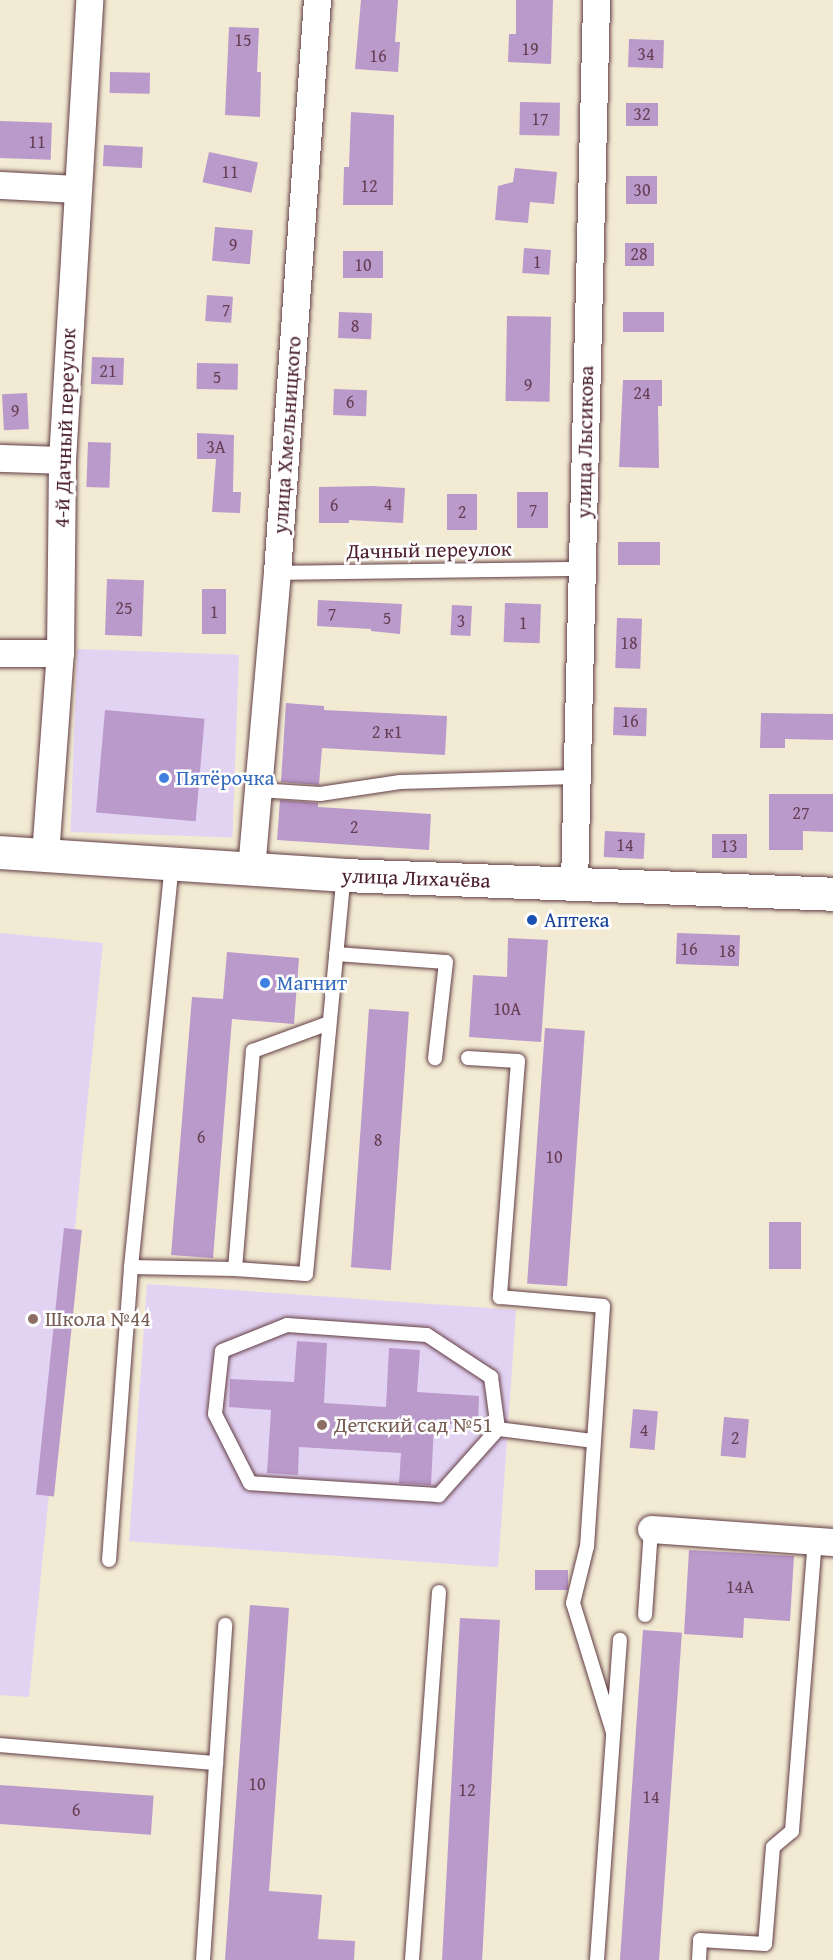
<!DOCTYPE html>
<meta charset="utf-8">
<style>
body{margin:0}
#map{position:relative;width:833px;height:1960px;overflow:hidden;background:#f2ead3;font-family:"Gentium Book Plus",serif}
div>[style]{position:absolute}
.built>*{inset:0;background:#e3d3f3;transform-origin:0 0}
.building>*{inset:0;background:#ba99cb;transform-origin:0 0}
.roads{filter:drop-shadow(0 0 2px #633d44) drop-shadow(0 0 2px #633d44)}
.service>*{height:14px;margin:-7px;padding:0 7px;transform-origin:7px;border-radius:7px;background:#fff}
.minor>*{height:27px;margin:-13.5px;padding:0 13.5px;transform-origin:13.5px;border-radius:13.5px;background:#fff}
.secondary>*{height:33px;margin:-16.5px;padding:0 16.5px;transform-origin:16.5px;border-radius:16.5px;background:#fff}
.dots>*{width:16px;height:16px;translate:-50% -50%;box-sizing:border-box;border:3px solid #fff;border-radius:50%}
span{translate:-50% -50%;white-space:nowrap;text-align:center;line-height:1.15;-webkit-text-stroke:5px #fff;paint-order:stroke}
.number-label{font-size:18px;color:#663e53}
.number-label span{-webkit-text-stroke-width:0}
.street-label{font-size:21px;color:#4a1f2b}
.shop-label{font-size:21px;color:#366cbe}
.left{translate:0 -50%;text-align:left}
.transit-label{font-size:21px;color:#164399}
.education-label{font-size:21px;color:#785e54}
</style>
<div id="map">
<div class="built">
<i style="left:77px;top:649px;width:162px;height:183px;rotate:2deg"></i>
<i style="clip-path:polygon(0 933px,103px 943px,29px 1697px,0 1695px)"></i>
<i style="left:147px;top:1284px;width:370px;height:258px;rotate:4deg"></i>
</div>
<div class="building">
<i style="clip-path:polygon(361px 0,398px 0,395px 42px,400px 42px,398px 72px,355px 69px)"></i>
<i style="clip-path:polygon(516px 0,553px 0,551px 64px,508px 62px,509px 34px,516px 34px)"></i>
<i style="clip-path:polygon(229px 27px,259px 28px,257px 72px,261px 72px,260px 117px,225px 115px)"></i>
<i style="left:629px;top:39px;width:35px;height:28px;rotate:2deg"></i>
<i style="left:110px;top:72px;width:40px;height:21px;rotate:1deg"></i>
<i style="left:520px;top:102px;width:40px;height:33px;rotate:1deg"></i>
<i style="left:626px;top:103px;width:32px;height:23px"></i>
<i style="clip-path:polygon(351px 112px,394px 115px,393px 205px,343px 205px,344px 167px,349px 167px)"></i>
<i style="left:0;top:121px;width:52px;height:37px;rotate:2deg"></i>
<i style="left:104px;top:145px;width:39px;height:21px;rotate:3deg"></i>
<i style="left:209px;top:152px;width:50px;height:31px;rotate:12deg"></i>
<i style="clip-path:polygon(515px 168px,557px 172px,554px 204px,530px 202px,528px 223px,495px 220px,498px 186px,513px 182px)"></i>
<i style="left:626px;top:176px;width:31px;height:28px"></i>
<i style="left:215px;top:227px;width:38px;height:34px;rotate:5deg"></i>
<i style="left:625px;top:243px;width:29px;height:23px"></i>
<i style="left:524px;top:248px;width:27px;height:25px;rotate:4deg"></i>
<i style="left:343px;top:251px;width:40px;height:27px"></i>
<i style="left:207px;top:295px;width:26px;height:26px;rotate:4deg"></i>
<i style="left:339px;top:312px;width:33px;height:26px;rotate:2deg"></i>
<i style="left:623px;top:312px;width:41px;height:20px"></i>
<i style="left:507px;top:316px;width:44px;height:85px;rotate:1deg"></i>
<i style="left:92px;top:357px;width:32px;height:27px;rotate:2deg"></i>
<i style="left:197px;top:363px;width:41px;height:26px;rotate:1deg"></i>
<i style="clip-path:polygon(623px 380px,662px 380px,662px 406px,658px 406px,659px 468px,619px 467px)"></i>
<i style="left:334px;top:389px;width:33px;height:26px;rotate:2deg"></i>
<i style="left:27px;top:393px;width:36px;height:25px;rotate:87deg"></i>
<i style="clip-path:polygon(197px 433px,234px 435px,233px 492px,241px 492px,240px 513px,212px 512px,216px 459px,197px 459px)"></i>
<i style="left:88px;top:442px;width:23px;height:45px;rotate:2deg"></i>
<i style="clip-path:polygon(372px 486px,405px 488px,403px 523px,349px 520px,349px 523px,319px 523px,319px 487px)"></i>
<i style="left:517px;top:492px;width:31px;height:36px"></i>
<i style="left:447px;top:494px;width:30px;height:36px"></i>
<i style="left:660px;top:542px;width:23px;height:42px;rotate:90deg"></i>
<i style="left:107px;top:579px;width:37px;height:56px;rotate:2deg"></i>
<i style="left:202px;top:589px;width:24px;height:45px"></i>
<i style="clip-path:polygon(318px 600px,402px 604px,400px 634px,371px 631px,371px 629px,317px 626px)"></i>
<i style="left:505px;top:603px;width:36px;height:39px;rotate:2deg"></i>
<i style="left:452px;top:605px;width:20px;height:30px;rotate:3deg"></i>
<i style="left:617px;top:618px;width:25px;height:50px;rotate:2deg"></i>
<i style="clip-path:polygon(286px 703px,324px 706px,324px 710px,447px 716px,445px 755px,322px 748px,319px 785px,281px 782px)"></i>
<i style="left:614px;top:707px;width:33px;height:28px;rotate:2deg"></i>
<i style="left:105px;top:710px;width:100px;height:103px;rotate:5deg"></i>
<i style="clip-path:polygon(761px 713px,833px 714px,833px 740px,785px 739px,785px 748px,760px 748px)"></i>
<i style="clip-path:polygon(769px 794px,833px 794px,833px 832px,803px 831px,803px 850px,769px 850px)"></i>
<i style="clip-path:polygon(280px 800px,318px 803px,318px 807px,431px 814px,429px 850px,277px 840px)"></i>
<i style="left:605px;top:831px;width:40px;height:26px;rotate:3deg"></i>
<i style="left:712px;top:834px;width:35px;height:24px"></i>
<i style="left:677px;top:933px;width:63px;height:31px;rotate:2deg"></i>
<i style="clip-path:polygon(508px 938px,548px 940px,541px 1042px,469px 1037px,473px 975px,507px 977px)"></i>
<i style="clip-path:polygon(227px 952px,299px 958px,294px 1024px,232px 1019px,213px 1258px,171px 1255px,192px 997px,223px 999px)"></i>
<i style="left:369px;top:1009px;width:40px;height:259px;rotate:4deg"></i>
<i style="left:545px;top:1028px;width:40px;height:256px;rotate:4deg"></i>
<i style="left:769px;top:1222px;width:32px;height:47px"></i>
<i style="left:64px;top:1228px;width:18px;height:268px;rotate:6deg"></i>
<i style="clip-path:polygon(297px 1341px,327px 1343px,324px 1403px,386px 1407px,389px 1348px,420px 1350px,417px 1392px,479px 1396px,478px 1425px,434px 1423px,431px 1485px,399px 1483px,401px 1453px,299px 1447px,298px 1475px,267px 1473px,271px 1410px,229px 1407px,230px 1379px,294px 1382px)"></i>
<i style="left:633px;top:1409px;width:25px;height:39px;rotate:5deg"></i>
<i style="left:724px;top:1417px;width:25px;height:39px;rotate:5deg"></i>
<i style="clip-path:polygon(689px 1550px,794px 1556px,790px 1621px,744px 1618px,743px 1638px,684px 1634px)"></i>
<i style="left:535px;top:1570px;width:33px;height:20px"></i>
<i style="clip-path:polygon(250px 1605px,289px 1608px,269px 1891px,322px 1895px,318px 1939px,355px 1941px,354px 1960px,225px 1960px)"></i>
<i style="left:460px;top:1618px;width:40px;height:343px;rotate:3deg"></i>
<i style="left:643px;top:1630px;width:39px;height:331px;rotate:4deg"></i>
<i style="left:0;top:1785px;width:154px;height:39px;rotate:4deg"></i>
</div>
<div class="roads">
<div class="service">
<i style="left:277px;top:573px;width:304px;rotate:-0.8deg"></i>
<i style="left:258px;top:790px;width:62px;rotate:3.7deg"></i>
<i style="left:320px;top:794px;width:81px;rotate:-8.5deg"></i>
<i style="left:400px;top:782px;width:176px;rotate:-1.6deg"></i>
<i style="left:336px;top:954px;width:110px;rotate:4.2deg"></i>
<i style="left:446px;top:962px;width:97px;rotate:96.5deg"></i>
<i style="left:468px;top:1058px;width:50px;rotate:3.4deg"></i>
<i style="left:518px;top:1061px;width:237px;rotate:94.4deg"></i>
<i style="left:500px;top:1297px;width:103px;rotate:5deg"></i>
<i style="left:603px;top:1306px;width:241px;rotate:93.8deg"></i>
<i style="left:587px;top:1546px;width:59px;rotate:103.8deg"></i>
<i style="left:573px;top:1603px;width:135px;rotate:72.8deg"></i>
<i style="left:131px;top:1267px;width:104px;rotate:1.1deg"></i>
<i style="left:235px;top:1269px;width:71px;rotate:4deg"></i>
<i style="left:306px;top:1274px;width:401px;rotate:-84.6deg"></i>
<i style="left:235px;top:1269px;width:219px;rotate:-85.3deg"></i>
<i style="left:253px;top:1051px;width:81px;rotate:-20.2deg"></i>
<i style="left:498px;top:1429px;width:89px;rotate:131.8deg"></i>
<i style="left:439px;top:1495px;width:189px;rotate:-176.4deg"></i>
<i style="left:250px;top:1483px;width:77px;rotate:-116.9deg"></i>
<i style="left:215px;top:1414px;width:63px;rotate:-83.7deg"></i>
<i style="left:222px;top:1351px;width:70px;rotate:-21.8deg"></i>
<i style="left:287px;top:1325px;width:140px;rotate:4.1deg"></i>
<i style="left:427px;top:1335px;width:77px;rotate:33.3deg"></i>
<i style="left:491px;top:1377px;width:52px;rotate:82.3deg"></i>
<i style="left:498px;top:1429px;width:96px;rotate:7.2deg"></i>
<i style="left:109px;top:1560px;width:294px;rotate:-85.7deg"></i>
<i style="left:131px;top:1267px;width:404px;rotate:-84.2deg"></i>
<i style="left:645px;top:1615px;width:86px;rotate:-86deg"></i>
<i style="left:0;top:1745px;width:217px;rotate:4.8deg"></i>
<i style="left:203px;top:1960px;width:336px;rotate:-86.2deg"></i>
<i style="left:412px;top:1960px;width:369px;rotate:-85.8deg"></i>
<i style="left:597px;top:1960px;width:321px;rotate:-85.9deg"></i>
<i style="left:699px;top:1960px;width:20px;rotate:-87deg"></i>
<i style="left:700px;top:1940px;width:65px;rotate:3.5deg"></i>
<i style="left:765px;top:1944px;width:97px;rotate:-85.3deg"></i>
<i style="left:773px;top:1847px;width:25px;rotate:-40deg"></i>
<i style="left:792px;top:1831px;width:291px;rotate:-85.5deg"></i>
</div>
<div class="minor">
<i style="left:0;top:185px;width:77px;rotate:3deg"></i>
<i style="left:0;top:458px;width:62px;rotate:1.8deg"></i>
<i style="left:0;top:653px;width:60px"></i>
<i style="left:45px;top:855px;width:203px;rotate:-85.8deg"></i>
<i style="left:60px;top:653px;width:193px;rotate:-89.4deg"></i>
<i style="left:62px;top:460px;width:461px;rotate:-86.6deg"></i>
<i style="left:251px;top:869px;width:297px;rotate:-85deg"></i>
<i style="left:277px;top:573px;width:574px;rotate:-86.01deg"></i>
<i style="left:574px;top:884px;width:884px;rotate:-88.57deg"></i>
<i style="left:651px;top:1529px;width:182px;rotate:4.1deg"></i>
</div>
<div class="secondary">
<i style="left:0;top:852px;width:345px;rotate:3.8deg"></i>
<i style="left:344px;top:875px;width:489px;rotate:2.2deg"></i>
</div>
</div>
<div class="dots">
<i style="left:164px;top:778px;background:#3f7fe0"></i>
<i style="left:532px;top:920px;background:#1a4fb4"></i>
<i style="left:265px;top:983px;background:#3f7fe0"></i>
<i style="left:33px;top:1319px;background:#8d6e63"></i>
<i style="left:322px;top:1425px;background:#8d6e63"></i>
</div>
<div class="number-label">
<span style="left:243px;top:40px">15</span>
<span style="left:530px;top:49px">19</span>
<span style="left:646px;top:54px">34</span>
<span style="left:378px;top:56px">16</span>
<span style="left:642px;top:114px">32</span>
<span style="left:540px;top:119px">17</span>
<span style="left:37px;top:142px">11</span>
<span style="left:230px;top:172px">11</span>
<span style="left:369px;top:186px">12</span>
<span style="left:642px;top:190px">30</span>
<span style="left:233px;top:245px">9</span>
<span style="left:639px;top:254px">28</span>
<span style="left:537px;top:262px">1</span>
<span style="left:363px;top:265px">10</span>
<span style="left:226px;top:310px">7</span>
<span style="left:355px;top:326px">8</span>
<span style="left:108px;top:371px">21</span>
<span style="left:217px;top:377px">5</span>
<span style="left:528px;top:385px">9</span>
<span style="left:642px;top:393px">24</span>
<span style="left:350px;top:402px">6</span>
<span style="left:15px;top:411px">9</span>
<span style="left:216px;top:447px">3А</span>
<span style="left:388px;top:504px">4</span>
<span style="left:334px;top:505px">6</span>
<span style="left:533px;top:510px">7</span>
<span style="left:462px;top:512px">2</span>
<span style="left:124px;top:608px">25</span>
<span style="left:214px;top:612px">1</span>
<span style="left:332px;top:614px">7</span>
<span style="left:387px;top:618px">5</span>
<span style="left:461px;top:621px">3</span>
<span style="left:523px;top:623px">1</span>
<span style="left:629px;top:643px">18</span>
<span style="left:630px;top:721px">16</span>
<span style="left:387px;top:732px">2 к1</span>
<span style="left:801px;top:813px">27</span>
<span style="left:354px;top:827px">2</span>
<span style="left:625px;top:845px">14</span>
<span style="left:729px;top:846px">13</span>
<span style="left:689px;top:949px">16</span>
<span style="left:727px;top:951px">18</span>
<span style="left:507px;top:1009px">10А</span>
<span style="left:201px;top:1137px">6</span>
<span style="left:378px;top:1140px">8</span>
<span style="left:554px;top:1157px">10</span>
<span style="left:644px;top:1430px">4</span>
<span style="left:735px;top:1438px">2</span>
<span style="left:740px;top:1587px">14А</span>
<span style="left:257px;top:1784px">10</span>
<span style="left:467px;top:1790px">12</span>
<span style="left:651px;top:1797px">14</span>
<span style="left:76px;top:1810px">6</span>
</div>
<div class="street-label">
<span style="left:65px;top:428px;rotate:-88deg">4-й Дачный переулок</span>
<span style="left:287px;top:435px;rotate:-86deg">улица Хмельницкого</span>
<span style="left:585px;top:442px;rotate:-89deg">улица Лысикова</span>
<span style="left:429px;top:550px;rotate:-1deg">Дачный переулок</span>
<span style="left:416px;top:878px;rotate:2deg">улица Лихачёва</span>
</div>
<div class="shop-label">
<span class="left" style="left:176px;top:778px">Пятёрочка</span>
<span class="left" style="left:277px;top:983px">Магнит</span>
</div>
<div class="transit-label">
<span class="left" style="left:544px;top:920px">Аптека</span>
</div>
<div class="education-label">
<span class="left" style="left:45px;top:1319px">Школа №44</span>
<span class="left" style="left:334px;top:1425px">Детский сад №51</span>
</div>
</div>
